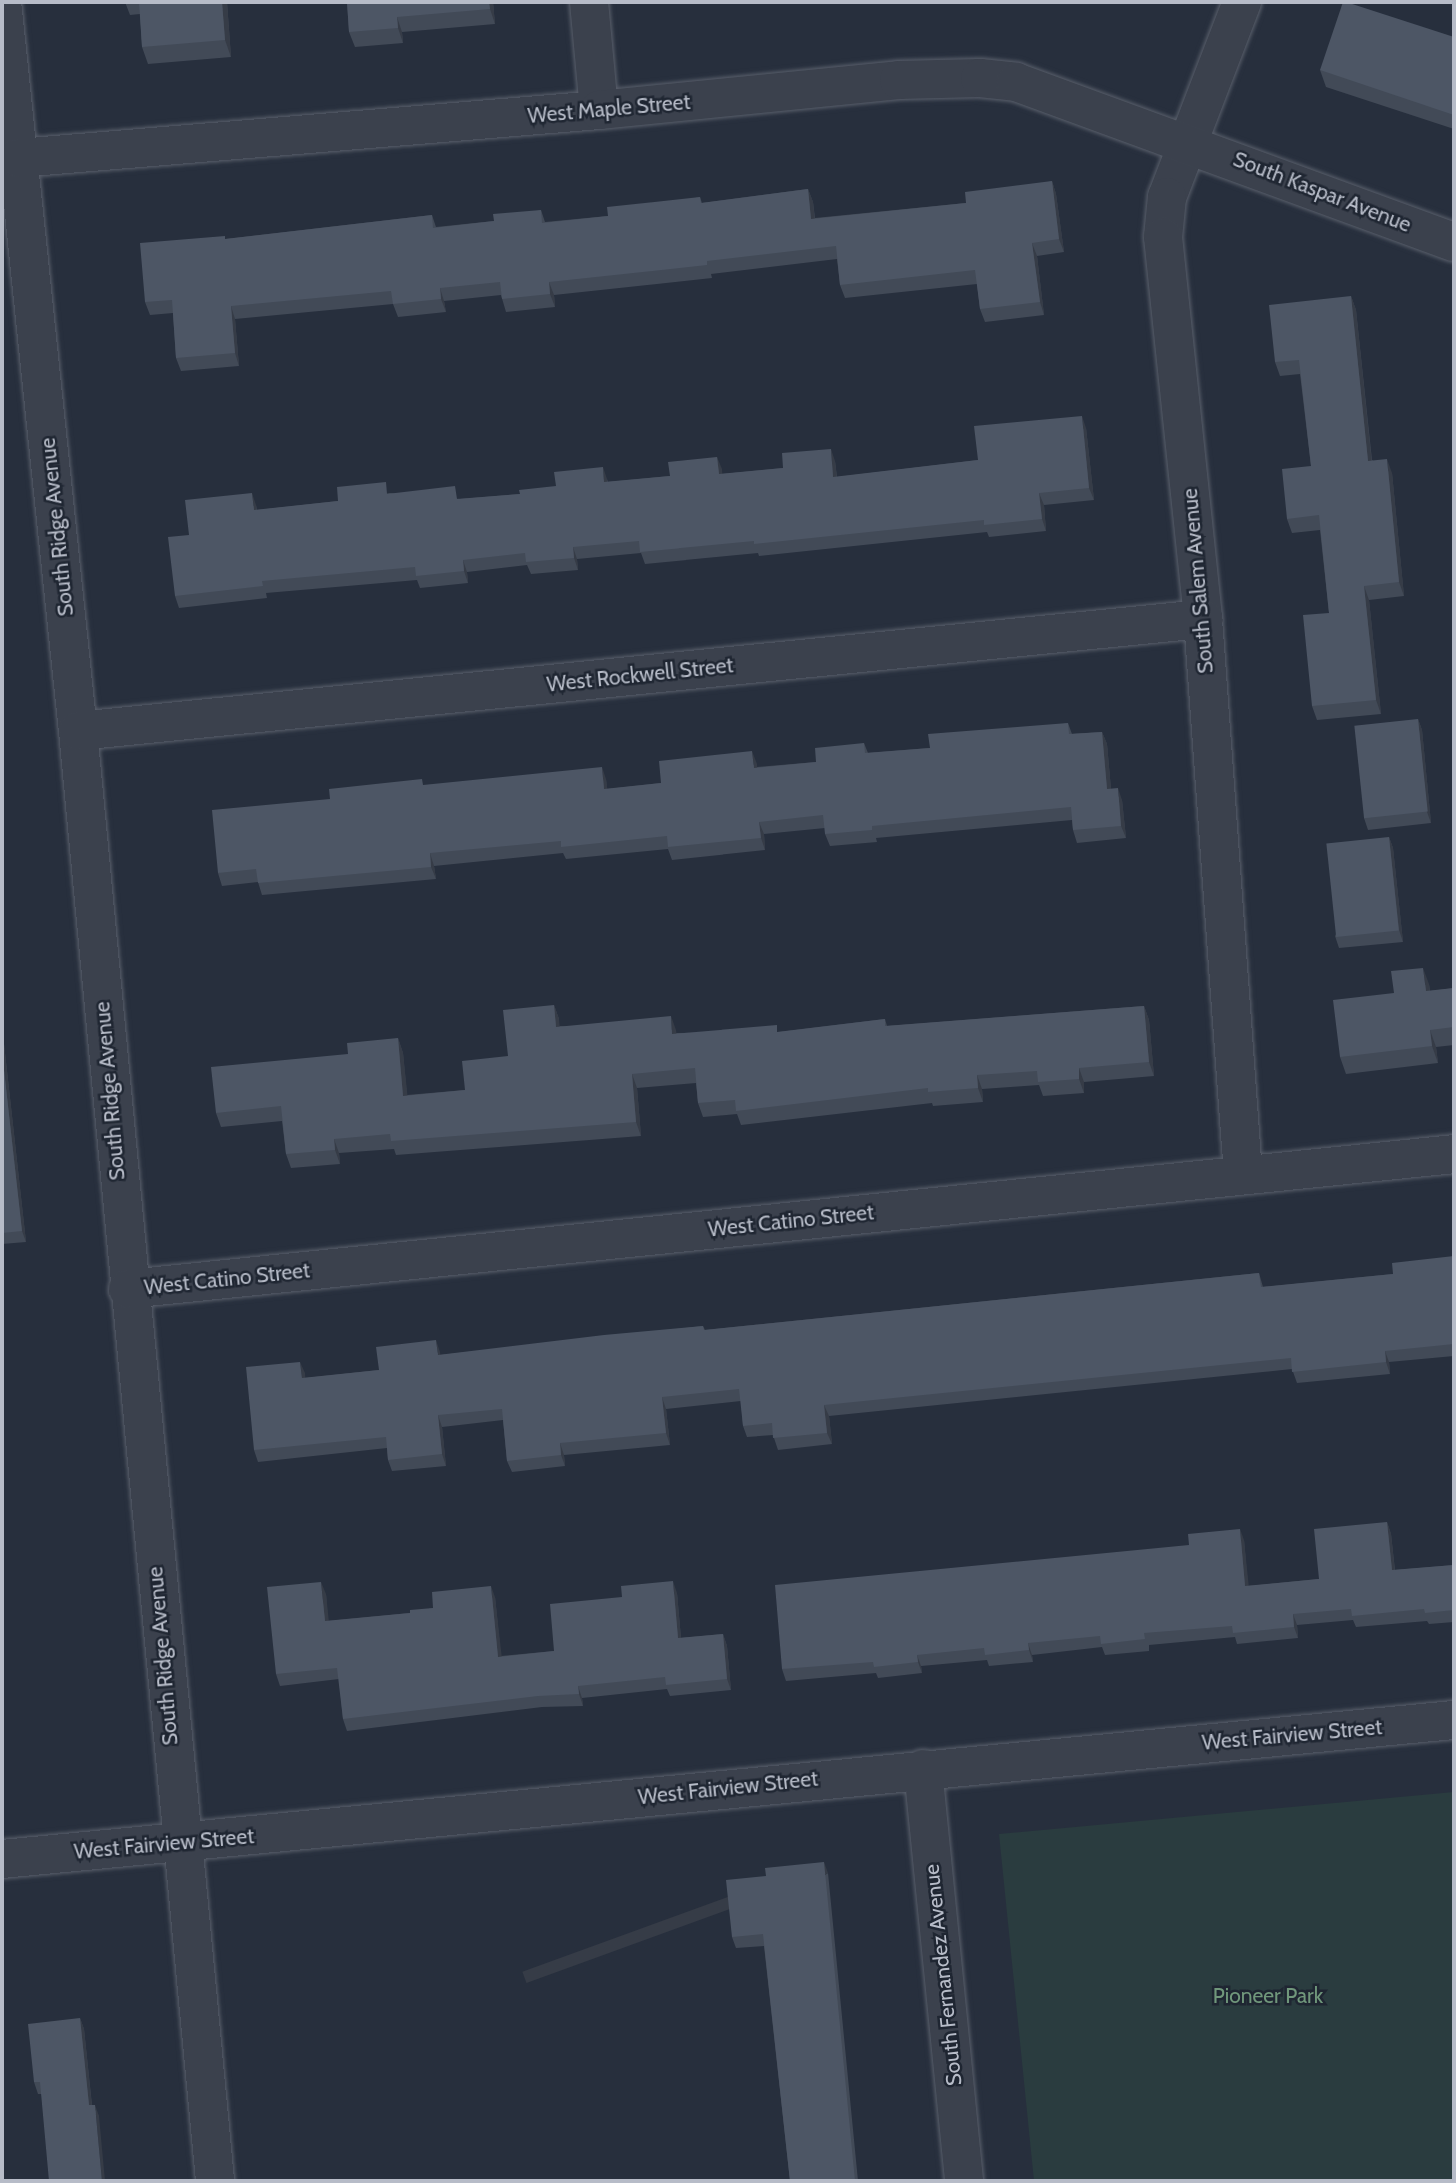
<!DOCTYPE html>
<style>
body{margin:0}
#map{position:relative;width:1456px;height:2183px;overflow:hidden;background:#272f3d;font-family:Cabin,sans-serif}
div>[style]{position:absolute}
.green>*{inset:0;background:#2a3c3f}
.roads{filter:drop-shadow(0 0 2px #595f6b) drop-shadow(0 0 2px #595f6b)}
.minor>*{height:38px;margin:-19px;padding:0 19px;transform-origin:19px;border-radius:19px;background:#3b414d}
.wall>*{inset:0;background:#424a57}
.shaded-wall>*{inset:0;background:#363c47;transform-origin:0 0}
.building>*{inset:0;background:#4d5665;transform-origin:0 0}
span{translate:-50% -50%;white-space:nowrap;text-align:center;line-height:1.15;-webkit-text-stroke:5px #1f2632;paint-order:stroke}
.street-label{font-size:21px;color:#b7bcc8}
.park-label{font-size:21px;color:#70977b}
.frame{position:absolute;inset:0;border:4px solid #b7bcc8;pointer-events:none}
</style>
<div id="map">
<div class="green">
<i style="clip-path:polygon(1454px 1792px,1454px 2181px,1034px 2181px,999px 1834px)"></i>
</div>
<div class="roads">
<div class="minor">
<i style="left:2px;top:2px;width:733px;rotate:84.05deg"></i>
<i style="left:78px;top:731px;width:1456px;rotate:84.6deg"></i>
<i style="left:589px;top:2px;width:108px;rotate:84.7deg"></i>
<i style="left:1242px;top:2px;width:209px;rotate:111deg"></i>
<i style="left:1167px;top:197px;width:40px;rotate:95.7deg"></i>
<i style="left:1163px;top:237px;width:384px;rotate:84deg"></i>
<i style="left:1203px;top:619px;width:556px;rotate:85.88deg"></i>
<i style="left:19px;top:158px;width:582px;rotate:-4.73deg"></i>
<i style="left:599px;top:110px;width:301px;rotate:-5.7deg"></i>
<i style="left:899px;top:80px;width:81px;rotate:-1.4deg"></i>
<i style="left:980px;top:78px;width:36px;rotate:6deg"></i>
<i style="left:1016px;top:82px;width:466px;rotate:20.1deg"></i>
<i style="left:78px;top:731px;width:1131px;rotate:-5.69deg"></i>
<i style="left:128px;top:1289px;width:1333px;rotate:-5.81deg"></i>
<i style="left:923px;top:1769px;width:414px;rotate:84.3deg"></i>
<i style="left:2px;top:1859px;width:1459px;rotate:-5.47deg"></i>
</div>
</div>
<div class="wall">
<i style="clip-path:polygon(125px 2px,227px 2px,231px 57px,148px 64px,142px 47px,140px 14px,130px 15px)"></i>
<i style="clip-path:polygon(347px 2px,493px 2px,495px 24px,402px 32px,403px 43px,355px 47px,349px 32px)"></i>
<i style="clip-path:polygon(1454px 37px,1454px 129px,1326px 87px,1320px 70px)"></i>
<i style="clip-path:polygon(1052px 181px,1056px 194px,1064px 252px,1037px 256px,1044px 315px,985px 322px,980px 309px,977px 284px,845px 298px,840px 285px,837px 259px,711px 274px,712px 278px,554px 295px,555px 307px,506px 312px,501px 295px,444px 301px,446px 312px,398px 317px,393px 304px,235px 319px,239px 366px,181px 371px,176px 358px,173px 313px,150px 315px,145px 302px,226px 239px,432px 215px,436px 227px,494px 221px,541px 210px,545px 222px,608px 216px,700px 197px,702px 203px,808px 189px,813px 202px,815px 218px,966px 203px)"></i>
<i style="clip-path:polygon(1351px 296px,1356px 310px,1372px 460px,1392px 473px,1404px 596px,1369px 600px,1381px 714px,1317px 720px,1312px 706px,1329px 613px,1320px 530px,1292px 533px,1287px 519px,1311px 466px,1300px 374px,1280px 376px,1275px 362px)"></i>
<i style="clip-path:polygon(1086px 428px,1094px 500px,1044px 505px,1046px 531px,989px 537px,987px 532px,759px 556px,758px 553px,645px 564px,641px 553px,577px 559px,578px 570px,531px 574px,527px 565px,467px 572px,468px 583px,420px 588px,417px 580px,266px 593px,267px 598px,179px 608px,175px 596px,189px 535px,256px 505px,257px 510px,338px 501px,390px 493px,460px 499px,520px 494px,607px 479px,608px 482px,670px 476px,717px 457px,722px 474px,783px 468px,835px 461px,837px 477px,978px 460px)"></i>
<i style="clip-path:polygon(1418px 719px,1422px 730px,1431px 823px,1368px 830px,1364px 818px)"></i>
<i style="clip-path:polygon(1068px 723px,1072px 734px,1102px 732px,1107px 744px,1111px 789px,1122px 800px,1126px 838px,1077px 843px,1073px 830px,1072px 820px,876px 838px,877px 842px,830px 846px,825px 834px,825px 828px,764px 834px,765px 850px,672px 860px,668px 849px,566px 859px,563px 853px,434px 866px,436px 879px,262px 895px,258px 882px,222px 886px,218px 873px,425px 785px,606px 779px,607px 789px,661px 783px,757px 764px,757px 767px,816px 762px,864px 743px,868px 753px,930px 748px)"></i>
<i style="clip-path:polygon(1389px 837px,1393px 848px,1403px 942px,1339px 948px,1335px 936px)"></i>
<i style="clip-path:polygon(1429px 984px,1430px 991px,1454px 988px,1454px 1045px,1436px 1047px,1438px 1063px,1346px 1074px,1340px 1057px,1394px 993px)"></i>
<i style="clip-path:polygon(554px 1005px,559px 1019px,559px 1026px,676px 1030px,676px 1033px,779px 1032px,885px 1019px,887px 1026px,1144px 1006px,1149px 1020px,1154px 1076px,1084px 1082px,1084px 1093px,1043px 1096px,1039px 1085px,982px 1089px,983px 1102px,933px 1106px,932px 1103px,741px 1125px,737px 1114px,703px 1117px,698px 1103px,696px 1083px,637px 1088px,641px 1136px,396px 1155px,394px 1149px,339px 1153px,340px 1164px,291px 1168px,286px 1154px,282px 1121px,221px 1127px,216px 1113px,348px 1054px,398px 1038px,403px 1053px,407px 1095px,465px 1090px,508px 1056px)"></i>
<i style="clip-path:polygon(2px 1026px,26px 1242px,2px 1244px)"></i>
<i style="clip-path:polygon(1454px 1256px,1454px 1356px,1389px 1362px,1390px 1374px,1297px 1383px,1292px 1369px,829px 1416px,832px 1444px,778px 1450px,773px 1435px,747px 1437px,743px 1426px,741px 1401px,666px 1409px,670px 1445px,564px 1455px,565px 1466px,512px 1472px,507px 1461px,503px 1420px,442px 1427px,446px 1466px,392px 1471px,388px 1460px,387px 1448px,258px 1462px,254px 1450px,305px 1373px,305px 1378px,379px 1370px,440px 1352px,440px 1355px,703px 1326px,705px 1330px,1259px 1273px,1263px 1287px,1393px 1274px)"></i>
<i style="clip-path:polygon(1387px 1522px,1391px 1534px,1395px 1570px,1454px 1565px,1454px 1622px,1429px 1624px,1427px 1621px,1356px 1627px,1353px 1620px,1297px 1625px,1298px 1638px,1237px 1644px,1235px 1637px,1149px 1645px,1149px 1651px,1105px 1655px,1102px 1647px,1032px 1655px,1033px 1662px,989px 1666px,987px 1660px,921px 1666px,922px 1673px,878px 1678px,876px 1673px,786px 1681px,782px 1669px,1244px 1540px,1248px 1586px,1319px 1579px)"></i>
<i style="clip-path:polygon(677px 1593px,681px 1638px,723px 1634px,727px 1646px,731px 1690px,670px 1696px,667px 1689px,582px 1698px,583px 1706px,542px 1707px,347px 1731px,343px 1719px,339px 1679px,280px 1686px,276px 1674px,326px 1594px,328px 1621px,410px 1613px,433px 1608px,495px 1597px,501px 1656px,554px 1651px)"></i>
<i style="clip-path:polygon(828px 1873px,858px 2181px,790px 2181px,764px 1946px,736px 1948px,732px 1937px)"></i>
<i style="clip-path:polygon(80px 2018px,84px 2029px,92px 2105px,99px 2116px,41px 2094px,38px 2094px,34px 2082px)"></i>
</div>
<div class="shaded-wall">
<i style="clip-path:polygon(222px 2px,227px 2px,231px 57px,225px 40px)"></i>
<i style="clip-path:polygon(489px 2px,493px 2px,495px 24px,490px 9px)"></i>
<i style="clip-path:polygon(397px 17px,402px 32px,403px 43px,398px 28px)"></i>
<i style="clip-path:polygon(1052px 181px,1056px 194px,1064px 252px,1059px 239px)"></i>
<i style="clip-path:polygon(808px 189px,813px 202px,816px 232px,811px 219px)"></i>
<i style="clip-path:polygon(1032px 243px,1037px 256px,1044px 315px,1040px 302px)"></i>
<i style="clip-path:polygon(549px 282px,554px 295px,555px 307px,550px 294px)"></i>
<i style="clip-path:polygon(440px 288px,444px 301px,446px 312px,441px 299px)"></i>
<i style="clip-path:polygon(1351px 296px,1356px 310px,1373px 474px,1368px 461px)"></i>
<i style="clip-path:polygon(231px 306px,235px 319px,239px 366px,235px 353px)"></i>
<i style="clip-path:polygon(1082px 416px,1086px 428px,1094px 500px,1089px 488px)"></i>
<i style="clip-path:polygon(831px 449px,835px 461px,838px 489px,833px 477px)"></i>
<i style="clip-path:polygon(717px 457px,722px 469px,723px 486px,719px 474px)"></i>
<i style="clip-path:polygon(1387px 459px,1392px 473px,1404px 596px,1399px 582px)"></i>
<i style="clip-path:polygon(603px 467px,607px 479px,609px 494px,604px 482px)"></i>
<i style="clip-path:polygon(252px 493px,256px 505px,258px 522px,254px 510px)"></i>
<i style="clip-path:polygon(1039px 493px,1044px 505px,1046px 531px,1042px 519px)"></i>
<i style="clip-path:polygon(573px 547px,577px 559px,578px 570px,574px 558px)"></i>
<i style="clip-path:polygon(463px 560px,467px 572px,468px 583px,464px 571px)"></i>
<i style="clip-path:polygon(1364px 586px,1369px 600px,1381px 714px,1376px 700px)"></i>
<i style="clip-path:polygon(1418px 719px,1422px 730px,1431px 823px,1427px 812px)"></i>
<i style="clip-path:polygon(1102px 732px,1107px 744px,1112px 801px,1107px 789px)"></i>
<i style="clip-path:polygon(752px 751px,757px 764px,758px 780px,754px 768px)"></i>
<i style="clip-path:polygon(602px 767px,606px 779px,609px 801px,604px 789px)"></i>
<i style="clip-path:polygon(1118px 788px,1122px 800px,1126px 838px,1121px 826px)"></i>
<i style="clip-path:polygon(759px 822px,764px 834px,765px 850px,761px 838px)"></i>
<i style="clip-path:polygon(1389px 837px,1393px 848px,1403px 942px,1399px 930px)"></i>
<i style="clip-path:polygon(430px 853px,434px 866px,436px 879px,431px 867px)"></i>
<i style="clip-path:polygon(1423px 968px,1429px 984px,1432px 1008px,1426px 991px)"></i>
<i style="clip-path:polygon(554px 1005px,559px 1019px,561px 1041px,556px 1027px)"></i>
<i style="clip-path:polygon(1144px 1006px,1149px 1020px,1154px 1076px,1149px 1062px)"></i>
<i style="clip-path:polygon(671px 1016px,676px 1030px,678px 1048px,672px 1034px)"></i>
<i style="clip-path:polygon(2px 1026px,26px 1242px,22px 1231px,2px 1052px)"></i>
<i style="clip-path:polygon(1430px 1030px,1436px 1047px,1438px 1063px,1432px 1046px)"></i>
<i style="clip-path:polygon(398px 1038px,403px 1053px,409px 1110px,403px 1096px)"></i>
<i style="clip-path:polygon(1079px 1068px,1084px 1082px,1084px 1093px,1079px 1079px)"></i>
<i style="clip-path:polygon(632px 1074px,637px 1088px,641px 1136px,636px 1122px)"></i>
<i style="clip-path:polygon(977px 1075px,982px 1089px,983px 1102px,978px 1088px)"></i>
<i style="clip-path:polygon(334px 1139px,339px 1153px,340px 1164px,335px 1150px)"></i>
<i style="clip-path:polygon(436px 1340px,440px 1352px,442px 1367px,438px 1355px)"></i>
<i style="clip-path:polygon(1385px 1351px,1389px 1362px,1390px 1374px,1386px 1362px)"></i>
<i style="clip-path:polygon(300px 1362px,305px 1373px,306px 1390px,302px 1378px)"></i>
<i style="clip-path:polygon(662px 1397px,666px 1409px,670px 1445px,666px 1433px)"></i>
<i style="clip-path:polygon(824px 1405px,829px 1416px,832px 1444px,827px 1433px)"></i>
<i style="clip-path:polygon(438px 1415px,442px 1427px,446px 1466px,442px 1454px)"></i>
<i style="clip-path:polygon(560px 1443px,564px 1455px,565px 1466px,561px 1455px)"></i>
<i style="clip-path:polygon(1387px 1522px,1391px 1534px,1396px 1582px,1392px 1570px)"></i>
<i style="clip-path:polygon(1240px 1529px,1244px 1540px,1250px 1598px,1245px 1586px)"></i>
<i style="clip-path:polygon(673px 1581px,677px 1593px,682px 1650px,678px 1638px)"></i>
<i style="clip-path:polygon(321px 1582px,326px 1594px,330px 1632px,325px 1621px)"></i>
<i style="clip-path:polygon(491px 1586px,495px 1597px,503px 1668px,498px 1657px)"></i>
<i style="clip-path:polygon(1293px 1614px,1297px 1625px,1298px 1638px,1294px 1627px)"></i>
<i style="clip-path:polygon(723px 1634px,727px 1646px,731px 1690px,727px 1679px)"></i>
<i style="clip-path:polygon(1028px 1643px,1032px 1655px,1033px 1662px,1029px 1650px)"></i>
<i style="clip-path:polygon(917px 1655px,921px 1666px,922px 1673px,918px 1662px)"></i>
<i style="clip-path:polygon(578px 1686px,582px 1698px,583px 1706px,579px 1694px)"></i>
<i style="left:824px;top:1862px;width:12px;height:321px;rotate:70deg"></i>
<i style="clip-path:polygon(80px 2018px,84px 2029px,93px 2117px,89px 2105px)"></i>
<i style="clip-path:polygon(95px 2105px,99px 2116px,105px 2181px,102px 2181px)"></i>
</div>
<div class="building">
<i style="clip-path:polygon(139px 2px,222px 2px,225px 40px,142px 47px)"></i>
<i style="clip-path:polygon(347px 2px,489px 2px,490px 9px,397px 17px,398px 28px,349px 32px)"></i>
<i style="clip-path:polygon(1343px 2px,1346px 2px,1454px 37px,1454px 115px,1320px 70px)"></i>
<i style="clip-path:polygon(1052px 181px,1059px 239px,1032px 243px,1040px 302px,980px 309px,975px 270px,840px 285px,836px 246px,707px 261px,707px 265px,549px 282px,550px 294px,502px 299px,500px 282px,440px 288px,441px 299px,393px 304px,391px 291px,231px 306px,235px 353px,176px 358px,172px 300px,145px 302px,140px 243px,225px 236px,225px 239px,432px 215px,433px 228px,494px 221px,493px 214px,541px 210px,542px 223px,608px 216px,607px 207px,700px 197px,701px 203px,808px 189px,811px 219px,966px 203px,965px 192px)"></i>
<i style="clip-path:polygon(1351px 296px,1368px 461px,1387px 459px,1399px 582px,1364px 586px,1376px 700px,1312px 706px,1303px 615px,1329px 613px,1319px 515px,1287px 519px,1282px 469px,1311px 466px,1299px 360px,1275px 362px,1269px 305px)"></i>
<i style="clip-path:polygon(1082px 416px,1089px 488px,1039px 493px,1042px 519px,984px 525px,984px 520px,754px 544px,754px 541px,640px 552px,639px 541px,573px 547px,574px 558px,526px 562px,525px 553px,463px 560px,464px 571px,416px 576px,415px 567px,262px 581px,263px 586px,175px 596px,168px 537px,189px 535px,185px 500px,252px 493px,254px 510px,338px 501px,337px 487px,386px 482px,387px 494px,455px 486px,457px 499px,520px 494px,519px 490px,556px 486px,554px 472px,603px 467px,604px 482px,670px 476px,668px 462px,717px 457px,719px 474px,783px 468px,782px 453px,831px 449px,833px 477px,978px 460px,974px 426px)"></i>
<i style="left:1418px;top:719px;width:93px;height:64px;rotate:84deg"></i>
<i style="clip-path:polygon(1068px 723px,1069px 734px,1102px 732px,1107px 789px,1118px 788px,1121px 826px,1073px 830px,1071px 807px,872px 826px,872px 830px,825px 834px,823px 815px,759px 822px,761px 838px,668px 847px,667px 836px,561px 847px,561px 841px,430px 853px,431px 867px,258px 883px,256px 869px,218px 873px,212px 810px,330px 799px,329px 789px,422px 779px,423px 785px,602px 767px,604px 789px,661px 783px,659px 761px,752px 751px,754px 768px,816px 762px,815px 748px,864px 743px,865px 753px,930px 748px,928px 734px)"></i>
<i style="left:1389px;top:837px;width:94px;height:63px;rotate:84deg"></i>
<i style="clip-path:polygon(1423px 968px,1426px 991px,1454px 988px,1454px 1027px,1430px 1030px,1432px 1046px,1340px 1057px,1333px 1000px,1394px 993px,1391px 971px)"></i>
<i style="clip-path:polygon(554px 1005px,556px 1027px,671px 1016px,672px 1034px,777px 1025px,777px 1032px,885px 1019px,885px 1026px,1144px 1006px,1149px 1062px,1079px 1068px,1079px 1079px,1038px 1082px,1037px 1071px,977px 1075px,978px 1088px,928px 1092px,928px 1088px,736px 1111px,735px 1100px,698px 1103px,695px 1068px,632px 1074px,636px 1122px,391px 1141px,390px 1134px,334px 1139px,335px 1150px,286px 1154px,281px 1106px,216px 1113px,211px 1067px,348px 1054px,347px 1043px,398px 1038px,403px 1096px,465px 1090px,462px 1061px,508px 1056px,503px 1010px)"></i>
<i style="clip-path:polygon(2px 1052px,22px 1231px,2px 1233px)"></i>
<i style="clip-path:polygon(1454px 1256px,1454px 1344px,1385px 1351px,1386px 1362px,1292px 1372px,1291px 1358px,824px 1405px,827px 1433px,773px 1438px,772px 1423px,743px 1426px,739px 1389px,662px 1397px,666px 1433px,560px 1443px,561px 1455px,507px 1461px,502px 1409px,438px 1415px,442px 1454px,388px 1460px,386px 1437px,254px 1450px,246px 1367px,300px 1362px,302px 1378px,379px 1370px,376px 1347px,436px 1340px,438px 1355px,604px 1335px,703px 1326px,704px 1330px,1259px 1273px,1261px 1287px,1393px 1274px,1392px 1263px)"></i>
<i style="clip-path:polygon(1387px 1522px,1392px 1570px,1454px 1565px,1454px 1610px,1425px 1613px,1424px 1609px,1352px 1616px,1351px 1609px,1293px 1614px,1294px 1627px,1233px 1633px,1232px 1626px,1144px 1633px,1145px 1639px,1101px 1644px,1100px 1636px,1028px 1643px,1029px 1650px,985px 1655px,984px 1648px,917px 1655px,918px 1662px,874px 1667px,873px 1662px,782px 1669px,775px 1585px,1189px 1545px,1188px 1534px,1240px 1529px,1245px 1586px,1319px 1579px,1314px 1529px)"></i>
<i style="clip-path:polygon(673px 1581px,678px 1638px,723px 1634px,727px 1679px,666px 1685px,665px 1677px,578px 1686px,579px 1694px,538px 1696px,343px 1719px,337px 1668px,276px 1674px,267px 1587px,321px 1582px,325px 1621px,410px 1613px,410px 1610px,433px 1608px,432px 1592px,491px 1586px,498px 1657px,554px 1651px,550px 1604px,622px 1597px,621px 1586px)"></i>
<i style="clip-path:polygon(824px 1862px,855px 2181px,790px 2181px,763px 1934px,732px 1937px,726px 1880px,766px 1876px,765px 1868px)"></i>
<i style="clip-path:polygon(80px 2018px,89px 2105px,95px 2105px,102px 2181px,49px 2181px,40px 2082px,34px 2082px,28px 2024px)"></i>
</div>
<div class="street-label">
<span style="left:609px;top:109px;rotate:-5deg">West Maple Street</span>
<span style="left:1322px;top:192px;rotate:21deg">South Kaspar Avenue</span>
<span style="left:57px;top:527px;rotate:-96deg">South Ridge Avenue</span>
<span style="left:1198px;top:581px;rotate:-95deg">South Salem Avenue</span>
<span style="left:640px;top:675px;rotate:-6deg">West Rockwell Street</span>
<span style="left:110px;top:1091px;rotate:-95deg">South Ridge Avenue</span>
<span style="left:791px;top:1221px;rotate:-6deg">West Catino Street</span>
<span style="left:227px;top:1279px;rotate:-6deg">West Catino Street</span>
<span style="left:163px;top:1656px;rotate:-95deg">South Ridge Avenue</span>
<span style="left:1292px;top:1735px;rotate:-5deg">West Fairview Street</span>
<span style="left:728px;top:1788px;rotate:-6deg">West Fairview Street</span>
<span style="left:164px;top:1844px;rotate:-5deg">West Fairview Street</span>
<span style="left:943px;top:1975px;rotate:-96deg">South Fernandez Avenue</span>
</div>
<div class="park-label">
<span style="left:1268px;top:1996px">Pioneer Park</span>
</div>
<div class="frame"></div>
</div>
